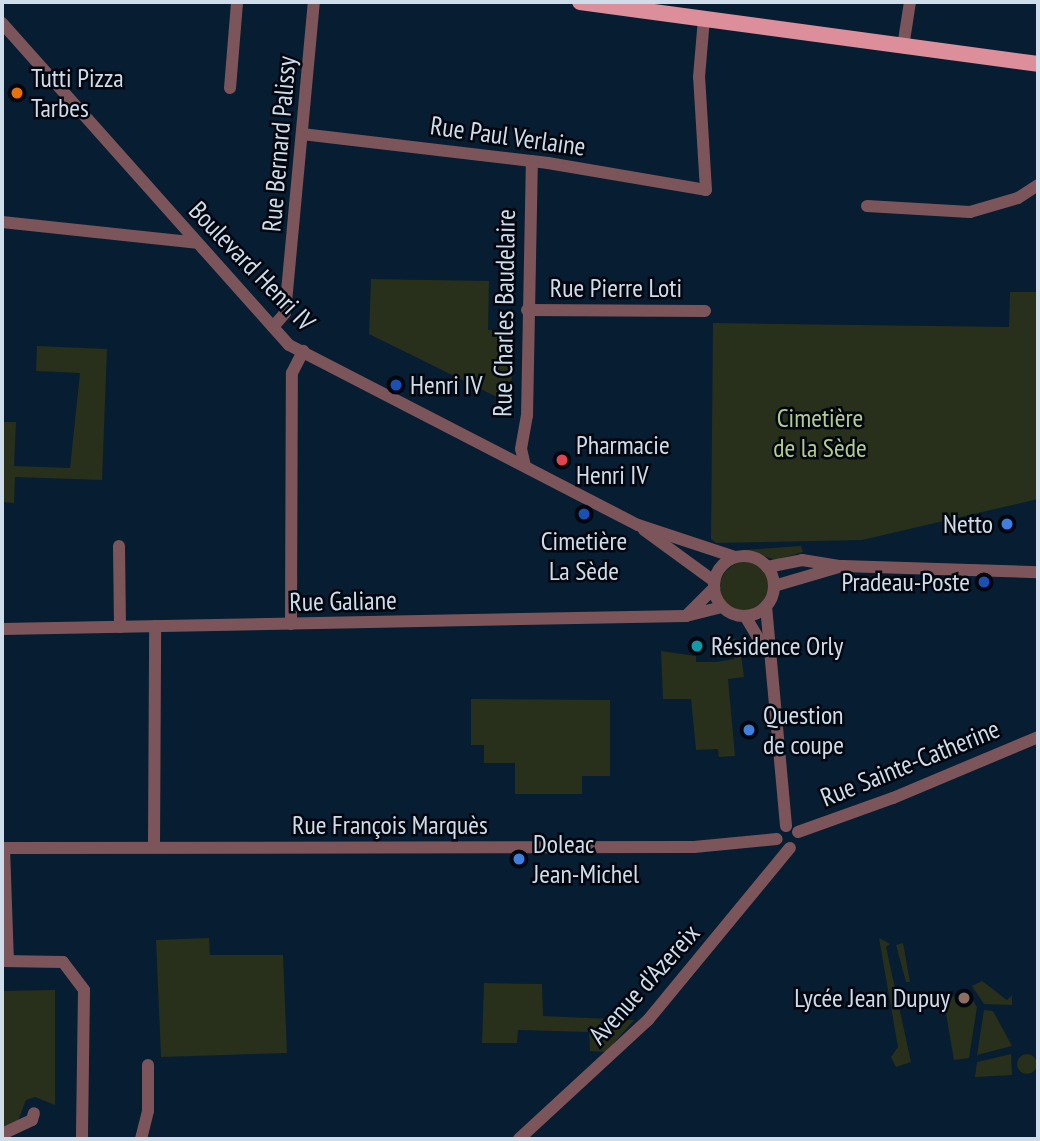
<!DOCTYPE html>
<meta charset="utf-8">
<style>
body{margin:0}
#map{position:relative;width:1040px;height:1141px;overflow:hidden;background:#071d31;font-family:"PT Sans Narrow",sans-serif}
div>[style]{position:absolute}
.green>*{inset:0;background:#282f1b}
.round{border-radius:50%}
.minor>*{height:12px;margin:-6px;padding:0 6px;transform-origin:6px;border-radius:6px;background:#7c555b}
.minor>.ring{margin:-6px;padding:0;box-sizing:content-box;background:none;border:12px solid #7c555b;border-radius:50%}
.major>*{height:16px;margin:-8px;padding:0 8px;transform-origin:8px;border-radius:8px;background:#dd8e9b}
.dots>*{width:19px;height:19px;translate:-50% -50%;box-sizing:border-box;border:4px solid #02070f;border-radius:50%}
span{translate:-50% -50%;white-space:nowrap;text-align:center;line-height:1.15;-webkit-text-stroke:5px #02070f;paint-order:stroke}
.poi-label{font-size:26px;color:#cfddeb}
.left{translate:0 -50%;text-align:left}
.right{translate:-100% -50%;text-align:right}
.street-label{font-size:26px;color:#cfddeb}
.park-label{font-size:26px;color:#b5cb8e}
.frame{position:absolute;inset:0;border:4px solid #cfddeb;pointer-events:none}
</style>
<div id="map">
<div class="green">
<i style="clip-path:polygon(371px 279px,489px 281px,488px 330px,513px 331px,511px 404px,369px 334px)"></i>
<i style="clip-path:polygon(1010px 292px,1038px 292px,1038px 499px,862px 540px,716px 543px,711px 539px,713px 323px,1009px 327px)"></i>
<i style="clip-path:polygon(37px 346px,107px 349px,102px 480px,15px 477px,14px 503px,2px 502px,2px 422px,16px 422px,14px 466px,70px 468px,80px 373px,36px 371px)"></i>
<i style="clip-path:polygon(801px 546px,803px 552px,776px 560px,745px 550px)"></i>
<i class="round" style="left:720px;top:562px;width:50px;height:50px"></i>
<i style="clip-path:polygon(733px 639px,739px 639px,744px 677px,728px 679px,735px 756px,719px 757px,718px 749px,696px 750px,691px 699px,663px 699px,661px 651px,696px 656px,696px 662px,716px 662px,734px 659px)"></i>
<i style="clip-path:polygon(471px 699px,610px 700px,610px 776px,582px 776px,582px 794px,515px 794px,515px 763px,484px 763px,484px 745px,471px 745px)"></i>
<i style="clip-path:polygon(209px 938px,210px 955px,283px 955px,287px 1053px,161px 1057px,156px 940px)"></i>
<i style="clip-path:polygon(879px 938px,890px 944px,886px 947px,911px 1062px,896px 1067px,891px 1057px,898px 1047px)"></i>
<i style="clip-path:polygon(903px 943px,910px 982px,906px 982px,896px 945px)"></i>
<i style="clip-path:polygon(982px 981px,1007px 1000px,1012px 995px,1012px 1005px,984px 1004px,972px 986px)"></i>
<i style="clip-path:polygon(484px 983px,542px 984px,543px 1016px,634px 1020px,606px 1052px,590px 1051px,589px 1032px,518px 1030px,517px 1043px,482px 1043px)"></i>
<i style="clip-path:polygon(966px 989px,977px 1007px,969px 1058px,954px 1060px,944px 1002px)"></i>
<i style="clip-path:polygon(55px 990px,55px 1105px,35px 1097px,26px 1100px,18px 1121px,2px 1127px,2px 991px)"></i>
<i style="clip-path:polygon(984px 1010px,993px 1011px,1012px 1046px,977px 1055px)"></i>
<i class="round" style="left:1017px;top:1054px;width:20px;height:20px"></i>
<i style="clip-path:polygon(1011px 1054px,1012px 1075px,975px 1077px,977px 1062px)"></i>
</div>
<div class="minor">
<i style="left:2px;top:23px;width:431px;rotate:48.3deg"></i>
<i style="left:289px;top:345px;width:393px;rotate:27.3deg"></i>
<i style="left:638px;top:525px;width:102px;rotate:18.3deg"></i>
<i style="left:903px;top:47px;width:46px;rotate:-81.2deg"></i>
<i style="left:230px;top:88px;width:86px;rotate:-85.3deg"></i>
<i style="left:302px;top:134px;width:248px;rotate:6.7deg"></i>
<i style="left:548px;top:163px;width:160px;rotate:9.7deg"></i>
<i style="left:706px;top:190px;width:113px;rotate:-93.5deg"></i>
<i style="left:699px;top:77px;width:58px;rotate:-85.1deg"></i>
<i style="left:867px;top:206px;width:103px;rotate:3.3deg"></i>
<i style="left:970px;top:212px;width:50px;rotate:-16.3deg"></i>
<i style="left:1018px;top:198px;width:24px;rotate:-33deg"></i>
<i style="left:2px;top:222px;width:196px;rotate:6.1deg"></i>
<i style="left:527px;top:310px;width:178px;rotate:0.3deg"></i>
<i style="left:273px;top:327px;width:18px;rotate:-49deg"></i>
<i style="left:285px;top:313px;width:312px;rotate:-84.7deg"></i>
<i style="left:525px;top:466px;width:17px;rotate:-103deg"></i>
<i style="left:521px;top:449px;width:34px;rotate:-80deg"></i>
<i style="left:527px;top:416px;width:255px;rotate:-88.9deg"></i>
<i style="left:644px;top:530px;width:87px;rotate:36.1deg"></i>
<i style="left:119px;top:546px;width:81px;rotate:89.3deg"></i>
<i class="ring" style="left:714px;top:556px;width:48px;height:48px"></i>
<i style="left:767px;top:567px;width:36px;rotate:-11deg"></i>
<i style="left:802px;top:560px;width:39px;rotate:9deg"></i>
<i style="left:774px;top:586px;width:71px;rotate:-16.4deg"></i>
<i style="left:842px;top:566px;width:196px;rotate:1.8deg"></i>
<i style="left:766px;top:606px;width:221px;rotate:84.8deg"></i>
<i style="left:686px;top:616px;width:40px;rotate:-45deg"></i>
<i style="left:745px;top:616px;width:35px;rotate:59deg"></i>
<i style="left:291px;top:624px;width:251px;rotate:-89.8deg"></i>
<i style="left:292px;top:373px;width:25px;rotate:-63deg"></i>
<i style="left:2px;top:629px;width:684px;rotate:-1.09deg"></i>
<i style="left:686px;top:616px;width:37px;rotate:-14deg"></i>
<i style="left:798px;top:832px;width:101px;rotate:-19.7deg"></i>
<i style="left:893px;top:798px;width:157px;rotate:-22.8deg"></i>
<i style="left:154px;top:847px;width:221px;rotate:-89.7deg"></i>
<i style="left:2px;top:848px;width:692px;rotate:-0.08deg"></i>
<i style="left:694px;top:847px;width:83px;rotate:-5.5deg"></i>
<i style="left:4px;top:848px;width:113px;rotate:88deg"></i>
<i style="left:2px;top:961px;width:61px;rotate:0.9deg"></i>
<i style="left:63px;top:962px;width:35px;rotate:53deg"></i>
<i style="left:84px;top:990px;width:149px;rotate:90.8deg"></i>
<i style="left:2px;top:1134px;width:33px;rotate:-25deg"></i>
<i style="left:32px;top:1120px;width:7px;rotate:-74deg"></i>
<i style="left:141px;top:1139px;width:29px;rotate:-76deg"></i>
<i style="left:148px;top:1111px;width:46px;rotate:-90deg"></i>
<i style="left:519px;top:1139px;width:176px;rotate:-42.7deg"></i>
<i style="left:648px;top:1020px;width:223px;rotate:-50.5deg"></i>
</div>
<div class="major">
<i style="left:580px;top:2px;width:462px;rotate:7.7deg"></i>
</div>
<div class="dots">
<i style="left:17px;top:93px;background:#e8710a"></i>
<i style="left:396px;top:385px;background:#1a4fb4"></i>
<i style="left:562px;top:460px;background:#e0444e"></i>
<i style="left:584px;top:514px;background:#1a4fb4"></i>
<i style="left:1007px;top:524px;background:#3f7fe0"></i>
<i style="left:984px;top:582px;background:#1a4fb4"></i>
<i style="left:697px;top:646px;background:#0f9aa8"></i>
<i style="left:749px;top:730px;background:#3f7fe0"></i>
<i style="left:519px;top:859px;background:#3f7fe0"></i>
<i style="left:964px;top:998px;background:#8d6e63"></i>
</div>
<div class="poi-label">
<span class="left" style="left:31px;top:93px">Tutti Pizza<br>Tarbes</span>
<span class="left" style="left:410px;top:385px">Henri IV</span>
<span class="left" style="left:576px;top:460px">Pharmacie<br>Henri IV</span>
<span class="right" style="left:993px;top:524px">Netto</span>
<span style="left:584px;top:556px">Cimetière<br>La Sède</span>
<span class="right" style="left:970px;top:582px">Pradeau-Poste</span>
<span class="left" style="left:711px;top:646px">Résidence Orly</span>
<span class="left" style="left:763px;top:730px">Question<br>de coupe</span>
<span class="left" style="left:533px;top:859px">Doleac<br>Jean-Michel</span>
<span class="right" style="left:950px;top:998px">Lycée Jean Dupuy</span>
</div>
<div class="street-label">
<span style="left:508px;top:136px;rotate:8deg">Rue Paul Verlaine</span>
<span style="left:279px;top:144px;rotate:-85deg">Rue Bernard Palissy</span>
<span style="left:252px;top:266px;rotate:46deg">Boulevard Henri IV</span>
<span style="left:616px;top:288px">Rue Pierre Loti</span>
<span style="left:504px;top:313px;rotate:-89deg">Rue Charles Baudelaire</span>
<span style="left:343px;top:601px;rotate:-1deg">Rue Galiane</span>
<span style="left:910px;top:763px;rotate:-22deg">Rue Sainte-Catherine</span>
<span style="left:390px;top:825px">Rue François Marquès</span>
<span style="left:644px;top:984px;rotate:-48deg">Avenue d'Azereix</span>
</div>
<div class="park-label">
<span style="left:820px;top:433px">Cimetière<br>de la Sède</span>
</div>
<div class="frame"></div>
</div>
